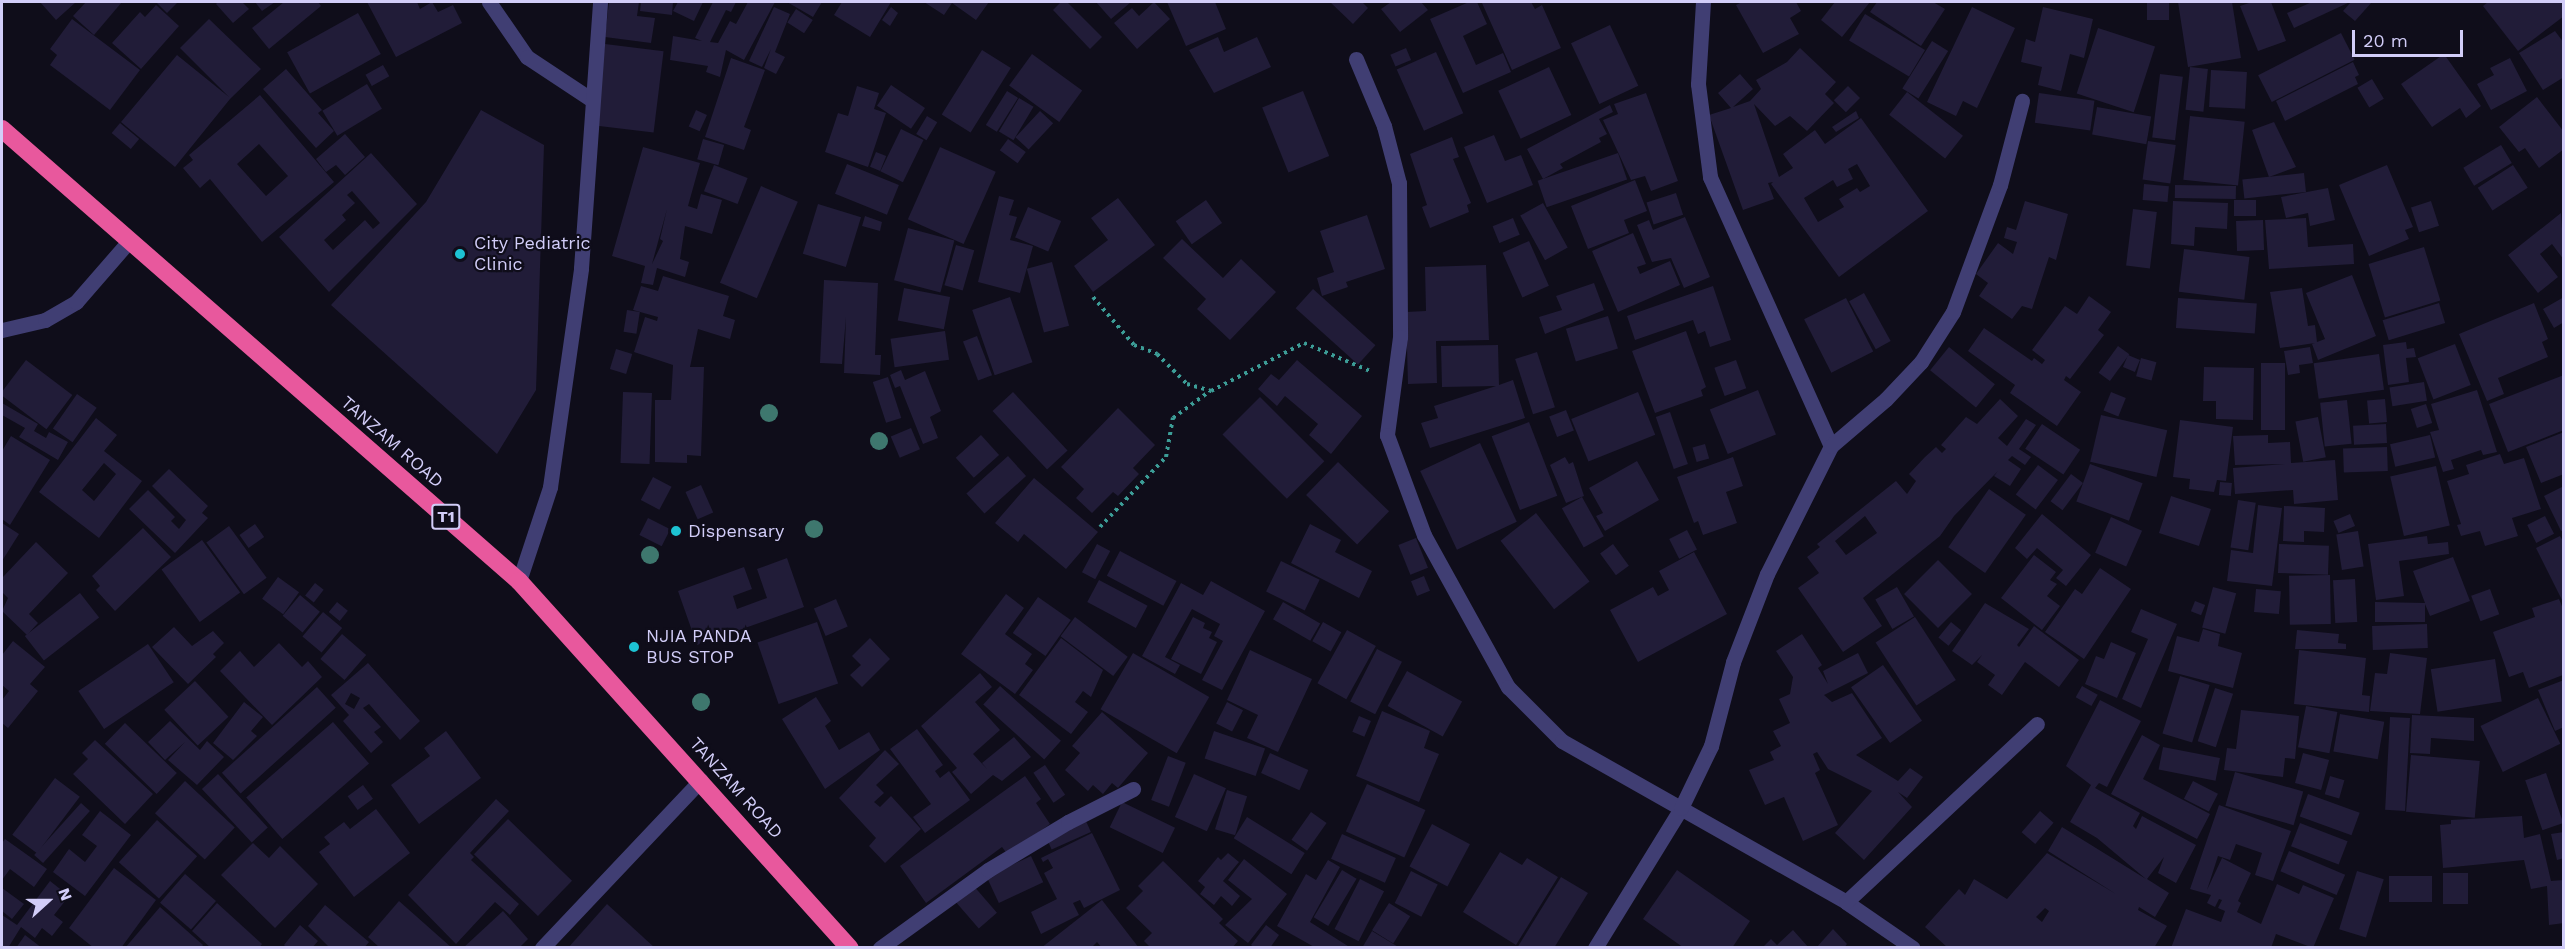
<!DOCTYPE html>
<style>
body{margin:0}
#map{position:relative;width:2565px;height:949px;overflow:hidden;background:#0f0d1a;font-family:"Work Sans",sans-serif}
div>[style]{position:absolute}
.building>*{inset:0;background:#211c38;transform-origin:0 0}
.path>*{height:4px;margin-top:-2px;transform-origin:0;background:repeating-linear-gradient(90deg,#3c9d97 0 3px,transparent 0 7.5px)}
.minor>*{height:15px;margin:-7.5px;padding:0 7.5px;transform-origin:7.5px;border-radius:7.5px;background:#403e73}
.highway>*{height:18px;margin:-9px;padding:0 9px;transform-origin:9px;border-radius:9px;background:#e8589d}
.trees>*{width:18px;height:18px;margin:-9px;border-radius:50%;background:#3e776e}
.dots>*{width:16px;height:16px;translate:-50% -50%;box-sizing:border-box;border:3px solid #0f0d1a;border-radius:50%}
span{translate:-50% -50%;white-space:nowrap;text-align:center;line-height:1.15;-webkit-text-stroke:4.5px #0f0d1a;paint-order:stroke}
.shield-label span{padding:2px 4px;background:#0f0d1a;border:2px solid;border-radius:4px;-webkit-text-stroke-width:0}
.shield-label{font-size:16px;color:#d2cdf8;font-weight:700}
.poi-label{font-size:18px;color:#d2cdf8}
.left{translate:0 -50%;text-align:left}
.street-label{font-size:18px;color:#d2cdf8}
.frame{position:absolute;inset:0;border:3px solid #d2cdf8;pointer-events:none}
.north{position:absolute;left:18px;top:871px;width:60px;height:60px;-webkit-text-stroke:4px #0f0d1a;paint-order:stroke;rotate:69deg;font-size:16px;font-weight:700;line-height:24px;text-align:center;color:#d2cdf8}
.north::after{content:'';display:block;margin:auto;width:21px;height:27px;background:#d2cdf8;clip-path:polygon(50% 0,100% 100%,50% 72%,0 100%)}
.scale{position:absolute;left:2352px;top:30px;width:111px;height:27px;box-sizing:border-box;border:3px solid #d2cdf8;border-top:0;padding-left:8px;font-size:18px;line-height:21px;white-space:nowrap;color:#d2cdf8;-webkit-text-stroke:4px #0f0d1a;paint-order:stroke}
</style>
<div id="map">
<div class="building">
<i style="clip-path:polygon(40px 2px,76px 2px,56px 20px)"></i>
<i style="clip-path:polygon(86px 2px,122px 2px,94px 35px,73px 16px)"></i>
<i style="clip-path:polygon(156px 2px,178px 2px,167px 13px)"></i>
<i style="clip-path:polygon(218px 2px,242px 2px,249px 9px,233px 23px,216px 4px)"></i>
<i style="clip-path:polygon(255px 2px,275px 2px,262px 11px)"></i>
<i style="clip-path:polygon(284px 2px,318px 2px,321px 6px,269px 49px,252px 28px)"></i>
<i style="clip-path:polygon(367px 2px,417px 2px,420px 9px,432px 2px,438px 12px,453px 5px,462px 23px,396px 57px)"></i>
<i style="clip-path:polygon(609px 2px,639px 2px,637px 16px,655px 18px,651px 43px,605px 37px)"></i>
<i style="clip-path:polygon(641px 2px,673px 2px,672px 15px,640px 11px)"></i>
<i style="clip-path:polygon(678px 2px,703px 2px,694px 21px,673px 11px)"></i>
<i style="clip-path:polygon(713px 2px,736px 2px,731px 12px,726px 10px,710px 42px,718px 43px,730px 21px,736px 24px,748px 2px,775px 2px,744px 60px,726px 50px,720px 77px,706px 72px,708px 66px,670px 60px,673px 36px,702px 41px,695px 38px)"></i>
<i style="clip-path:polygon(787px 2px,822px 2px,813px 17px)"></i>
<i style="clip-path:polygon(842px 2px,891px 2px,870px 37px,834px 15px)"></i>
<i style="clip-path:polygon(924px 2px,989px 2px,976px 20px,952px 3px,944px 15px)"></i>
<i style="clip-path:polygon(1061px 2px,1067px 2px,1102px 37px,1090px 49px,1053px 10px)"></i>
<i style="clip-path:polygon(1096px 2px,1131px 2px,1111px 19px)"></i>
<i style="clip-path:polygon(1154px 2px,1170px 19px,1137px 49px,1114px 23px,1132px 8px,1139px 16px)"></i>
<i style="clip-path:polygon(1167px 2px,1215px 2px,1226px 29px,1186px 46px)"></i>
<i style="clip-path:polygon(1330px 2px,1362px 2px,1368px 8px,1353px 24px)"></i>
<i style="clip-path:polygon(1391px 2px,1421px 2px,1428px 10px,1400px 32px,1381px 9px)"></i>
<i style="clip-path:polygon(1469px 2px,1477px 2px,1487px 24px,1463px 36px,1476px 65px,1503px 53px,1511px 72px,1463px 93px,1430px 19px)"></i>
<i style="clip-path:polygon(1486px 2px,1531px 2px,1535px 9px,1542px 5px,1561px 48px,1512px 70px,1482px 3px)"></i>
<i style="clip-path:polygon(1742px 2px,1796px 2px,1801px 11px,1790px 18px,1799px 34px,1763px 53px,1736px 5px)"></i>
<i style="clip-path:polygon(1835px 2px,1870px 2px,1842px 37px,1821px 20px)"></i>
<i style="clip-path:polygon(1877px 2px,1933px 2px,1945px 9px,1921px 46px,1870px 12px)"></i>
<i style="clip-path:polygon(2178px 2px,2232px 2px,2241px 58px,2188px 67px)"></i>
<i style="clip-path:polygon(2252px 2px,2271px 2px,2286px 41px,2258px 51px,2240px 6px)"></i>
<i style="clip-path:polygon(2312px 2px,2350px 2px,2294px 28px,2287px 13px)"></i>
<i style="clip-path:polygon(2351px 2px,2372px 2px,2355px 21px,2343px 11px)"></i>
<i style="clip-path:polygon(2488px 2px,2564px 2px,2564px 16px,2518px 51px,2483px 6px)"></i>
<i style="left:2147px;top:3px;width:22px;height:17px"></i>
<i style="clip-path:polygon(156px 5px,179px 26px,141px 69px,112px 43px,140px 12px,145px 17px)"></i>
<i style="clip-path:polygon(774px 7px,790px 14px,775px 52px,785px 57px,776px 74px,764px 68px,771px 49px,762px 67px,749px 61px)"></i>
<i style="clip-path:polygon(891px 7px,898px 13px,890px 26px,882px 20px)"></i>
<i style="clip-path:polygon(1972px 7px,2015px 28px,1977px 108px,1963px 101px,1956px 116px,1927px 102px)"></i>
<i style="clip-path:polygon(2043px 7px,2093px 19px,2084px 58px,2070px 54px,2061px 91px,2038px 85px,2042px 67px,2021px 62px,2026px 39px,2035px 42px)"></i>
<i style="left:796px;top:9px;width:20px;height:16px;rotate:33deg"></i>
<i style="left:358px;top:13px;width:47px;height:81px;rotate:61deg"></i>
<i style="left:1865px;top:14px;width:70px;height:31px;rotate:31deg"></i>
<i style="clip-path:polygon(72px 19px,140px 70px,110px 110px,50px 65px,57px 55px,50px 49px)"></i>
<i style="clip-path:polygon(209px 19px,261px 69px,230px 99px,175px 167px,121px 122px,177px 55px,229px 97px,180px 48px)"></i>
<i style="left:1610px;top:25px;width:67px;height:43px;rotate:65deg"></i>
<i style="left:2098px;top:28px;width:60px;height:69px;rotate:18deg"></i>
<i style="clip-path:polygon(2555px 31px,2564px 43px,2564px 77px,2543px 90px,2519px 53px)"></i>
<i style="left:2341px;top:33px;width:30px;height:93px;rotate:63deg"></i>
<i style="clip-path:polygon(1218px 37px,1224px 52px,1257px 37px,1271px 67px,1214px 93px,1189px 50px)"></i>
<i style="left:1932px;top:41px;width:19px;height:56px;rotate:32deg"></i>
<i style="left:605px;top:44px;width:59px;height:82px;rotate:7deg"></i>
<i style="left:1406px;top:48px;width:13px;height:17px;rotate:67deg"></i>
<i style="clip-path:polygon(evenodd,1800px 48px,1836px 82px,1825px 94px,1834px 103px,1807px 131px,1790px 116px,1775px 126px,1754px 104px,1779px 177px,1793px 168px,1783px 154px,1815px 130px,1825px 144px,1861px 118px,1928px 211px,1839px 277px,1771px 184px,1773px 182px,1768px 183px,1774px 199px,1743px 210px,1709px 115px,1731px 108px,1718px 93px,1740px 74px,1753px 89px,1733px 107px,1750px 101px,1761px 89px,1756px 80px,1787px 62px,1800px 48px,1857px 164px,1870px 186px,1860px 192px,1857px 188px,1839px 199px,1844px 207px,1818px 222px,1804px 198px,1833px 180px,1837px 187px,1853px 179px,1848px 169px,1857px 164px)"></i>
<i style="left:982px;top:50px;width:34px;height:76px;rotate:32deg"></i>
<i style="left:1436px;top:52px;width:67px;height:43px;rotate:66deg"></i>
<i style="left:1032px;top:54px;width:62px;height:39px;rotate:36deg"></i>
<i style="clip-path:polygon(2444px 54px,2481px 106px,2466px 118px,2460px 108px,2432px 127px,2401px 84px)"></i>
<i style="clip-path:polygon(731px 58px,765px 70px,744px 127px,751px 130px,744px 150px,705px 137px)"></i>
<i style="clip-path:polygon(2510px 58px,2527px 91px,2491px 110px,2477px 84px,2494px 75px,2490px 68px)"></i>
<i style="clip-path:polygon(2353px 62px,2359px 75px,2355px 77px,2358px 84px,2285px 121px,2276px 101px)"></i>
<i style="left:383px;top:65px;width:13px;height:20px;rotate:61deg"></i>
<i style="left:1549px;top:67px;width:53px;height:56px;rotate:65deg"></i>
<i style="left:2190px;top:67px;width:18px;height:43px;rotate:6deg"></i>
<i style="clip-path:polygon(286px 69px,322px 110px,318px 113px,334px 131px,316px 148px,263px 89px)"></i>
<i style="left:2211px;top:70px;width:36px;height:37px;rotate:3deg"></i>
<i style="left:2160px;top:74px;width:23px;height:64px;rotate:7deg"></i>
<i style="left:2372px;top:79px;width:23px;height:17px;rotate:59deg"></i>
<i style="left:367px;top:84px;width:29px;height:52px;rotate:59deg"></i>
<i style="left:891px;top:85px;width:41px;height:25px;rotate:34deg"></i>
<i style="clip-path:polygon(857px 86px,879px 93px,874px 109px,886px 113px,868px 167px,825px 152px,838px 113px,848px 116px)"></i>
<i style="left:1848px;top:86px;width:17px;height:20px;rotate:45deg"></i>
<i style="left:1007px;top:91px;width:13px;height:40px;rotate:32deg"></i>
<i style="left:1303px;top:91px;width:70px;height:44px;rotate:68deg"></i>
<i style="left:1907px;top:92px;width:71px;height:29px;rotate:38deg"></i>
<i style="clip-path:polygon(1646px 93px,1678px 181px,1651px 191px,1645px 176px,1631px 180px,1603px 120px,1618px 114px,1614px 104px)"></i>
<i style="left:2039px;top:93px;width:56px;height:30px;rotate:8deg"></i>
<i style="clip-path:polygon(evenodd,260px 95px,334px 182px,262px 242px,210px 179px,200px 188px,183px 168px,193px 160px,189px 155px,260px 95px,259px 144px,288px 176px,266px 196px,237px 164px,259px 144px)"></i>
<i style="clip-path:polygon(2537px 97px,2564px 132px,2564px 149px,2539px 168px,2525px 148px,2519px 152px,2499px 127px)"></i>
<i style="left:1019px;top:98px;width:17px;height:39px;rotate:31deg"></i>
<i style="clip-path:polygon(1610px 105px,1613px 112px,1599px 119px,1607px 134px,1599px 138px,1601px 142px,1560px 164px,1563px 168px,1543px 179px,1527px 149px)"></i>
<i style="left:2097px;top:107px;width:55px;height:28px;rotate:10deg"></i>
<i style="clip-path:polygon(481px 110px,544px 145px,536px 390px,497px 454px,331px 305px,426px 202px)"></i>
<i style="left:696px;top:110px;width:12px;height:18px;rotate:24deg"></i>
<i style="left:1040px;top:111px;width:18px;height:36px;rotate:43deg"></i>
<i style="clip-path:polygon(1856px 111px,1859px 118px,1836px 132px,1832px 127px)"></i>
<i style="left:927px;top:116px;width:12px;height:21px;rotate:31deg"></i>
<i style="left:2190px;top:116px;width:55px;height:64px;rotate:6deg"></i>
<i style="clip-path:polygon(2274px 122px,2296px 167px,2269px 177px,2252px 130px)"></i>
<i style="left:120px;top:123px;width:25px;height:13px;rotate:40deg"></i>
<i style="left:901px;top:129px;width:25px;height:47px;rotate:26deg"></i>
<i style="clip-path:polygon(345px 134px,365px 157px,345px 175px,336px 165px,326px 172px,316px 159px)"></i>
<i style="clip-path:polygon(1494px 135px,1505px 161px,1521px 155px,1533px 185px,1487px 203px,1464px 147px)"></i>
<i style="clip-path:polygon(1452px 137px,1459px 157px,1453px 159px,1471px 203px,1467px 205px,1469px 212px,1430px 228px,1422px 207px,1427px 205px,1410px 154px)"></i>
<i style="left:703px;top:139px;width:22px;height:21px;rotate:16deg"></i>
<i style="left:1008px;top:139px;width:22px;height:14px;rotate:36deg"></i>
<i style="left:2148px;top:141px;width:28px;height:39px;rotate:8deg"></i>
<i style="left:2501px;top:145px;width:21px;height:44px;rotate:59deg"></i>
<i style="clip-path:polygon(evenodd,643px 147px,700px 163px,688px 206px,697px 209px,701px 194px,722px 200px,712px 234px,685px 226px,680px 259px,689px 262px,685px 277px,657px 268px,653px 285px,641px 283px,645px 266px,612px 256px,643px 147px,667px 209px,660px 239px,663px 241px,652px 264px,667px 209px)"></i>
<i style="left:940px;top:147px;width:61px;height:79px;rotate:24deg"></i>
<i style="left:876px;top:152px;width:11px;height:16px;rotate:22deg"></i>
<i style="clip-path:polygon(evenodd,371px 153px,417px 204px,329px 292px,279px 237px,371px 153px,352px 191px,380px 223px,373px 229px,365px 220px,333px 250px,324px 240px,346px 220px,342px 215px,355px 203px,347px 195px,352px 191px)"></i>
<i style="left:1618px;top:153px;width:28px;height:85px;rotate:71deg"></i>
<i style="left:847px;top:164px;width:56px;height:32px;rotate:22deg"></i>
<i style="left:714px;top:165px;width:36px;height:28px;rotate:21deg"></i>
<i style="clip-path:polygon(2387px 165px,2413px 227px,2405px 230px,2409px 239px,2369px 256px,2339px 185px)"></i>
<i style="left:2513px;top:165px;width:27px;height:42px;rotate:57deg"></i>
<i style="left:2304px;top:173px;width:19px;height:62px;rotate:84deg"></i>
<i style="clip-path:polygon(1635px 180px,1647px 211px,1624px 220px,1629px 233px,1588px 249px,1571px 206px)"></i>
<i style="left:2144px;top:184px;width:25px;height:16px;rotate:5deg"></i>
<i style="left:2175px;top:185px;width:61px;height:13px;rotate:1deg"></i>
<i style="left:761px;top:186px;width:40px;height:105px;rotate:23deg"></i>
<i style="clip-path:polygon(2328px 188px,2335px 220px,2310px 226px,2308px 213px,2286px 218px,2281px 197px)"></i>
<i style="left:1676px;top:193px;width:23px;height:31px;rotate:72deg"></i>
<i style="clip-path:polygon(999px 196px,1014px 200px,1009px 215px,1017px 217px,1010px 240px,1033px 246px,1020px 293px,978px 282px)"></i>
<i style="clip-path:polygon(1118px 198px,1155px 245px,1093px 292px,1074px 266px,1108px 240px,1091px 218px)"></i>
<i style="left:1206px;top:200px;width:28px;height:37px;rotate:55deg"></i>
<i style="left:2234px;top:200px;width:22px;height:16px"></i>
<i style="clip-path:polygon(2025px 201px,2068px 214px,2056px 260px,2049px 257px,2032px 309px,2022px 306px,2012px 319px,1979px 296px,1988px 283px,1976px 274px,1998px 243px,2013px 254px,2017px 242px,2004px 238px,2007px 227px,2016px 230px)"></i>
<i style="clip-path:polygon(2173px 201px,2228px 203px,2227px 229px,2195px 227px,2194px 246px,2171px 244px)"></i>
<i style="left:2431px;top:201px;width:26px;height:21px;rotate:72deg"></i>
<i style="left:1543px;top:203px;width:51px;height:26px;rotate:61deg"></i>
<i style="left:818px;top:204px;width:45px;height:52px;rotate:17deg"></i>
<i style="left:1028px;top:207px;width:36px;height:33px;rotate:23deg"></i>
<i style="left:2133px;top:209px;width:24px;height:57px;rotate:7deg"></i>
<i style="clip-path:polygon(2561px 213px,2564px 260px,2552px 244px,2540px 254px,2558px 277px,2538px 293px,2508px 255px)"></i>
<i style="clip-path:polygon(1367px 215px,1385px 269px,1346px 282px,1348px 287px,1322px 296px,1317px 278px,1334px 272px,1320px 231px)"></i>
<i style="clip-path:polygon(865px 216px,882px 222px,880px 231px,862px 226px)"></i>
<i style="clip-path:polygon(1685px 217px,1710px 277px,1684px 288px,1671px 258px,1652px 262px,1637px 225px,1649px 220px,1653px 230px)"></i>
<i style="left:1513px;top:218px;width:18px;height:22px;rotate:68deg"></i>
<i style="clip-path:polygon(2306px 218px,2308px 247px,2353px 244px,2354px 264px,2269px 269px,2265px 220px)"></i>
<i style="left:2263px;top:220px;width:30px;height:27px;rotate:88deg"></i>
<i style="left:908px;top:228px;width:48px;height:54px;rotate:15deg"></i>
<i style="clip-path:polygon(1633px 233px,1646px 264px,1637px 267px,1640px 274px,1670px 261px,1680px 285px,1618px 312px,1592px 251px)"></i>
<i style="clip-path:polygon(1182px 239px,1223px 278px,1241px 259px,1276px 292px,1230px 340px,1197px 309px,1206px 299px,1163px 258px)"></i>
<i style="left:1529px;top:241px;width:49px;height:29px;rotate:66deg"></i>
<i style="left:956px;top:245px;width:19px;height:42px;rotate:16deg"></i>
<i style="left:2424px;top:247px;width:56px;height:58px;rotate:73deg"></i>
<i style="left:2184px;top:249px;width:66px;height:43px;rotate:7deg"></i>
<i style="left:1052px;top:262px;width:66px;height:26px;rotate:75deg"></i>
<i style="clip-path:polygon(1486px 265px,1489px 340px,1436px 341px,1437px 383px,1408px 384px,1406px 312px,1426px 311px,1425px 267px)"></i>
<i style="clip-path:polygon(2352px 275px,2376px 336px,2318px 360px,2312px 344px,2315px 343px,2280px 348px,2270px 292px,2302px 288px,2308px 326px,2315px 325px,2317px 342px,2325px 339px,2306px 293px)"></i>
<i style="clip-path:polygon(663px 276px,729px 296px,723px 316px,735px 320px,730px 339px,698px 329px,690px 367px,704px 367px,701px 456px,687px 455px,687px 463px,655px 462px,655px 400px,671px 400px,673px 365px,634px 352px,645px 317px,657px 321px,658px 317px,633px 310px,641px 286px,658px 291px)"></i>
<i style="clip-path:polygon(824px 280px,878px 283px,875px 355px,881px 355px,880px 375px,844px 373px,846px 317px,842px 364px,820px 363px)"></i>
<i style="clip-path:polygon(1594px 283px,1604px 310px,1545px 334px,1539px 317px,1562px 310px,1556px 296px)"></i>
<i style="clip-path:polygon(1713px 286px,1731px 340px,1710px 347px,1705px 331px,1698px 334px,1693px 320px,1635px 340px,1627px 316px)"></i>
<i style="left:904px;top:288px;width:47px;height:33px;rotate:11deg"></i>
<i style="left:1313px;top:289px;width:84px;height:26px;rotate:42deg"></i>
<i style="left:1864px;top:293px;width:55px;height:17px;rotate:61deg"></i>
<i style="clip-path:polygon(2089px 296px,2111px 312px,2098px 330px,2104px 335px,2070px 379px,2066px 376px,2064px 380px,2081px 392px,2057px 426px,2010px 393px,2015px 385px,1968px 351px,1984px 328px,2032px 361px,2034px 358px,2042px 364px,2045px 360px,2032px 350px,2065px 306px,2077px 314px)"></i>
<i style="left:1010px;top:297px;width:69px;height:40px;rotate:71deg"></i>
<i style="clip-path:polygon(2564px 297px,2564px 322px,2554px 328px,2543px 309px)"></i>
<i style="left:1846px;top:298px;width:60px;height:47px;rotate:63deg"></i>
<i style="left:2178px;top:298px;width:79px;height:30px;rotate:4deg"></i>
<i style="left:2439px;top:303px;width:21px;height:59px;rotate:73deg"></i>
<i style="clip-path:polygon(2534px 303px,2548px 339px,2542px 342px,2548px 357px,2498px 378px,2504px 394px,2487px 401px,2459px 334px)"></i>
<i style="left:627px;top:310px;width:13px;height:22px;rotate:9deg"></i>
<i style="left:1608px;top:316px;width:34px;height:44px;rotate:73deg"></i>
<i style="left:945px;top:331px;width:29px;height:55px;rotate:82deg"></i>
<i style="clip-path:polygon(1686px 331px,1706px 387px,1701px 390px,1703px 396px,1655px 413px,1632px 351px)"></i>
<i style="left:977px;top:336px;width:42px;height:15px;rotate:69deg"></i>
<i style="clip-path:polygon(2406px 342px,2407px 349px,2414px 348px,2416px 357px,2406px 358px,2409px 382px,2388px 385px,2383px 345px)"></i>
<i style="left:2455px;top:344px;width:44px;height:40px;rotate:69deg"></i>
<i style="clip-path:polygon(1498px 345px,1499px 385px,1513px 380px,1525px 418px,1430px 448px,1421px 423px,1438px 418px,1434px 406px,1496px 386px,1442px 387px,1441px 346px)"></i>
<i style="left:2118px;top:346px;width:14px;height:33px;rotate:36deg"></i>
<i style="left:1949px;top:347px;width:59px;height:30px;rotate:39deg"></i>
<i style="clip-path:polygon(2310px 347px,2313px 363px,2299px 365px,2300px 373px,2288px 375px,2284px 351px)"></i>
<i style="left:616px;top:349px;width:17px;height:21px;rotate:17deg"></i>
<i style="left:1537px;top:352px;width:58px;height:23px;rotate:72deg"></i>
<i style="left:2379px;top:354px;width:36px;height:66px;rotate:82deg"></i>
<i style="left:2128px;top:355px;width:13px;height:13px;rotate:23deg"></i>
<i style="left:2141px;top:358px;width:16px;height:19px;rotate:15deg"></i>
<i style="left:26px;top:360px;width:58px;height:43px;rotate:37deg"></i>
<i style="clip-path:polygon(1297px 360px,1362px 416px,1331px 454px,1309px 435px,1318px 424px,1285px 396px,1277px 406px,1258px 389px,1271px 374px,1279px 380px)"></i>
<i style="left:1736px;top:360px;width:30px;height:23px;rotate:70deg"></i>
<i style="left:2261px;top:363px;width:24px;height:67px"></i>
<i style="clip-path:polygon(2204px 367px,2254px 368px,2253px 420px,2216px 419px,2216px 401px,2203px 401px)"></i>
<i style="clip-path:polygon(901px 370px,905px 380px,925px 371px,941px 411px,930px 417px,938px 438px,923px 444px,900px 386px,895px 388px,890px 375px)"></i>
<i style="clip-path:polygon(2564px 375px,2564px 430px,2508px 452px,2489px 404px)"></i>
<i style="left:888px;top:377px;width:43px;height:16px;rotate:72deg"></i>
<i style="left:2424px;top:382px;width:19px;height:35px;rotate:81deg"></i>
<i style="left:1758px;top:390px;width:48px;height:52px;rotate:68deg"></i>
<i style="clip-path:polygon(2477px 390px,2497px 452px,2483px 455px,2481px 450px,2451px 460px,2454px 469px,2443px 472px,2430px 432px,2439px 430px,2431px 404px)"></i>
<i style="left:623px;top:392px;width:29px;height:71px;rotate:2deg"></i>
<i style="left:1013px;top:392px;width:80px;height:28px;rotate:47deg"></i>
<i style="left:1638px;top:392px;width:46px;height:72px;rotate:68deg"></i>
<i style="left:2111px;top:392px;width:16px;height:20px;rotate:22deg"></i>
<i style="left:77px;top:394px;width:24px;height:42px;rotate:35deg"></i>
<i style="left:1260px;top:397px;width:91px;height:53px;rotate:45deg"></i>
<i style="clip-path:polygon(evenodd,2000px 399px,2018px 416px,1998px 438px,2007px 446px,2026px 419px,2036px 425px,2019px 449px,2031px 457px,2025px 465px,2012px 456px,2008px 460px,2021px 469px,2010px 486px,1994px 476px,1998px 471px,1954px 516px,1940px 536px,1863px 598px,1882px 626px,1843px 652px,1798px 588px,1819px 573px,1807px 557px,1820px 547px,1817px 544px,1896px 481px,1907px 494px,1916px 481px,1909px 474px,1925px 457px,1936px 447px,1942px 453px,1946px 449px,1941px 445px,1966px 417px,1977px 424px,2000px 399px,1865px 516px,1877px 533px,1846px 555px,1835px 541px,1865px 516px)"></i>
<i style="left:2385px;top:399px;width:23px;height:18px;rotate:85deg"></i>
<i style="left:2347px;top:400px;width:44px;height:27px;rotate:84deg"></i>
<i style="clip-path:polygon(2px 403px,38px 424px,34px 431px,46px 438px,49px 432px,68px 442px,58px 460px,19px 437px,25px 428px,2px 415px)"></i>
<i style="left:2426px;top:404px;width:20px;height:16px;rotate:72deg"></i>
<i style="clip-path:polygon(1118px 408px,1155px 445px,1133px 468px,1139px 474px,1118px 496px,1113px 492px,1092px 513px,1076px 498px,1084px 489px,1061px 467px)"></i>
<i style="left:1566px;top:410px;width:22px;height:18px;rotate:69deg"></i>
<i style="left:1670px;top:412px;width:55px;height:15px;rotate:71deg"></i>
<i style="left:2101px;top:415px;width:68px;height:48px;rotate:13deg"></i>
<i style="left:2318px;top:417px;width:41px;height:23px;rotate:79deg"></i>
<i style="clip-path:polygon(evenodd,96px 418px,117px 435px,104px 451px,142px 481px,99px 538px,39px 492px,96px 418px,104px 463px,116px 474px,94px 501px,82px 490px,104px 463px)"></i>
<i style="clip-path:polygon(2180px 420px,2233px 427px,2226px 481px,2217px 480px,2214px 492px,2189px 489px,2190px 479px,2173px 477px)"></i>
<i style="left:1529px;top:422px;width:79px;height:40px;rotate:69deg"></i>
<i style="left:2042px;top:424px;width:46px;height:30px;rotate:34deg"></i>
<i style="left:2386px;top:424px;width:19px;height:33px;rotate:87deg"></i>
<i style="left:911px;top:428px;width:23px;height:22px;rotate:67deg"></i>
<i style="clip-path:polygon(2564px 432px,2564px 474px,2541px 483px,2526px 447px)"></i>
<i style="left:981px;top:435px;width:27px;height:34px;rotate:48deg"></i>
<i style="clip-path:polygon(2268px 435px,2268px 443px,2290px 442px,2291px 463px,2335px 460px,2338px 500px,2294px 504px,2293px 490px,2235px 494px,2233px 468px,2285px 464px,2235px 465px,2233px 436px)"></i>
<i style="left:2430px;top:435px;width:23px;height:41px;rotate:77deg"></i>
<i style="clip-path:polygon(11px 436px,50px 460px,10px 525px,2px 519px,2px 451px)"></i>
<i style="left:1480px;top:443px;width:87px;height:66px;rotate:65deg"></i>
<i style="left:1705px;top:444px;width:15px;height:13px;rotate:74deg"></i>
<i style="left:2387px;top:447px;width:24px;height:44px;rotate:88deg"></i>
<i style="clip-path:polygon(2500px 454px,2504px 464px,2524px 458px,2541px 509px,2512px 518px,2518px 536px,2485px 546px,2480px 531px,2461px 536px,2457px 525px,2461px 524px,2447px 481px,2469px 474px,2466px 465px)"></i>
<i style="left:1008px;top:456px;width:27px;height:56px;rotate:48deg"></i>
<i style="clip-path:polygon(1565px 457px,1569px 464px,1573px 462px,1584px 496px,1566px 503px,1550px 465px)"></i>
<i style="clip-path:polygon(1733px 457px,1743px 486px,1726px 492px,1737px 523px,1703px 535px,1698px 521px,1694px 523px,1677px 477px)"></i>
<i style="clip-path:polygon(1637px 461px,1659px 500px,1605px 531px,1596px 516px,1603px 513px,1589px 488px)"></i>
<i style="left:1338px;top:462px;width:71px;height:46px;rotate:44deg"></i>
<i style="left:2090px;top:464px;width:56px;height:40px;rotate:20deg"></i>
<i style="left:2038px;top:465px;width:25px;height:37px;rotate:37deg"></i>
<i style="left:2436px;top:466px;width:61px;height:47px;rotate:77deg"></i>
<i style="clip-path:polygon(169px 469px,208px 506px,202px 513px,208px 518px,175px 553px,129px 509px,148px 490px,175px 517px,171px 521px,179px 529px,186px 520px,152px 486px)"></i>
<i style="left:2071px;top:474px;width:15px;height:34px;rotate:37deg"></i>
<i style="left:653px;top:477px;width:21px;height:26px;rotate:28deg"></i>
<i style="clip-path:polygon(1034px 478px,1098px 532px,1066px 569px,1024px 534px,1018px 542px,995px 523px)"></i>
<i style="left:2220px;top:482px;width:12px;height:13px;rotate:5deg"></i>
<i style="left:701px;top:485px;width:30px;height:17px;rotate:66deg"></i>
<i style="clip-path:polygon(2564px 486px,2564px 530px,2561px 531px,2544px 496px)"></i>
<i style="left:1989px;top:489px;width:45px;height:71px;rotate:35deg"></i>
<i style="left:2171px;top:496px;width:42px;height:39px;rotate:18deg"></i>
<i style="left:1582px;top:497px;width:45px;height:23px;rotate:61deg"></i>
<i style="left:2238px;top:500px;width:18px;height:48px;rotate:9deg"></i>
<i style="clip-path:polygon(2258px 505px,2282px 508px,2272px 586px,2227px 581px,2231px 550px,2253px 553px)"></i>
<i style="clip-path:polygon(2284px 506px,2325px 508px,2324px 532px,2304px 531px,2304px 542px,2283px 541px)"></i>
<i style="left:1536px;top:513px;width:87px;height:45px;rotate:52deg"></i>
<i style="clip-path:polygon(2042px 514px,2091px 555px,2066px 586px,2056px 578px,2063px 570px,2037px 548px,2027px 559px,2015px 548px)"></i>
<i style="left:2350px;top:514px;width:13px;height:18px;rotate:67deg"></i>
<i style="left:2545px;top:516px;width:20px;height:20px;rotate:63deg"></i>
<i style="left:2111px;top:517px;width:34px;height:39px;rotate:24deg"></i>
<i style="left:648px;top:518px;width:25px;height:19px;rotate:27deg"></i>
<i style="clip-path:polygon(2px 523px,19px 534px,2px 561px)"></i>
<i style="left:255px;top:524px;width:16px;height:19px;rotate:55deg"></i>
<i style="clip-path:polygon(1310px 524px,1341px 540px,1335px 552px,1372px 571px,1359px 598px,1291px 563px)"></i>
<i style="left:229px;top:526px;width:64px;height:28px;rotate:54deg"></i>
<i style="clip-path:polygon(143px 528px,171px 557px,115px 611px,96px 590px,100px 586px,92px 576px)"></i>
<i style="left:1687px;top:530px;width:22px;height:20px;rotate:63deg"></i>
<i style="left:2358px;top:531px;width:36px;height:22px;rotate:81deg"></i>
<i style="clip-path:polygon(2427px 536px,2428px 544px,2448px 542px,2449px 554px,2399px 561px,2404px 596px,2376px 600px,2368px 544px)"></i>
<i style="clip-path:polygon(2560px 536px,2564px 543px,2564px 604px,2536px 548px)"></i>
<i style="left:1416px;top:538px;width:32px;height:19px;rotate:68deg"></i>
<i style="left:202px;top:540px;width:65px;height:50px;rotate:54deg"></i>
<i style="clip-path:polygon(36px 542px,68px 573px,29px 614px,38px 623px,27px 635px,2px 611px,8px 598px,2px 592px,2px 578px)"></i>
<i style="left:1097px;top:544px;width:15px;height:32px;rotate:28deg"></i>
<i style="left:1613px;top:544px;width:27px;height:16px;rotate:54deg"></i>
<i style="left:2279px;top:544px;width:50px;height:29px;rotate:2deg"></i>
<i style="left:1120px;top:551px;width:64px;height:28px;rotate:28deg"></i>
<i style="clip-path:polygon(1694px 552px,1727px 614px,1638px 662px,1610px 610px,1653px 587px,1658px 596px,1669px 590px,1659px 571px)"></i>
<i style="clip-path:polygon(2034px 555px,2056px 572px,2050px 580px,2057px 584px,2047px 596px,2060px 606px,2042px 630px,2001px 598px)"></i>
<i style="clip-path:polygon(2453px 557px,2470px 601px,2430px 616px,2425px 604px,2425px 622px,2375px 622px,2375px 602px,2425px 603px,2413px 571px)"></i>
<i style="clip-path:polygon(787px 558px,804px 607px,697px 645px,678px 591px,744px 567px,752px 589px,733px 596px,737px 609px,767px 598px,757px 569px)"></i>
<i style="left:1938px;top:560px;width:48px;height:48px;rotate:45deg"></i>
<i style="left:1281px;top:561px;width:43px;height:34px;rotate:26deg"></i>
<i style="clip-path:polygon(2100px 568px,2131px 589px,2084px 659px,2045px 632px,2075px 589px,2082px 594px)"></i>
<i style="left:2330px;top:575px;width:49px;height:41px;rotate:89deg"></i>
<i style="left:1424px;top:576px;width:16px;height:14px;rotate:68deg"></i>
<i style="left:278px;top:577px;width:26px;height:27px;rotate:36deg"></i>
<i style="left:2355px;top:579px;width:43px;height:22px;rotate:87deg"></i>
<i style="left:1099px;top:580px;width:55px;height:25px;rotate:28deg"></i>
<i style="clip-path:polygon(1211px 581px,1265px 611px,1222px 690px,1202px 680px,1223px 641px,1214px 636px,1220px 624px,1192px 609px,1165px 657px,1180px 665px,1175px 674px,1142px 656px,1181px 583px,1203px 595px)"></i>
<i style="left:315px;top:583px;width:11px;height:16px;rotate:38deg"></i>
<i style="left:1897px;top:587px;width:34px;height:25px;rotate:60deg"></i>
<i style="left:2213px;top:587px;width:24px;height:42px;rotate:15deg"></i>
<i style="left:2256px;top:589px;width:25px;height:23px;rotate:5deg"></i>
<i style="left:2490px;top:589px;width:27px;height:20px;rotate:70deg"></i>
<i style="left:80px;top:593px;width:31px;height:70px;rotate:52deg"></i>
<i style="clip-path:polygon(1006px 594px,1024px 608px,1005px 634px,1032px 654px,1025px 664px,1033px 670px,1015px 694px,961px 654px)"></i>
<i style="left:300px;top:595px;width:26px;height:27px;rotate:40deg"></i>
<i style="left:1038px;top:597px;width:40px;height:44px;rotate:35deg"></i>
<i style="left:836px;top:599px;width:30px;height:24px;rotate:67deg"></i>
<i style="clip-path:polygon(2559px 599px,2564px 611px,2563px 675px,2529px 688px,2523px 672px,2509px 677px,2493px 632px,2535px 617px,2532px 608px)"></i>
<i style="left:2195px;top:601px;width:11px;height:11px;rotate:22deg"></i>
<i style="left:337px;top:602px;width:14px;height:13px;rotate:39deg"></i>
<i style="left:1283px;top:602px;width:43px;height:20px;rotate:30deg"></i>
<i style="clip-path:polygon(1985px 603px,2029px 629px,2017px 645px,2019px 647px,2034px 626px,2079px 660px,2059px 687px,2025px 662px,2002px 695px,1988px 685px,1995px 675px,1977px 662px,1982px 655px,1972px 665px,1952px 651px)"></i>
<i style="clip-path:polygon(2141px 609px,2177px 624px,2141px 708px,2122px 699px,2148px 639px,2131px 632px)"></i>
<i style="left:323px;top:612px;width:25px;height:32px;rotate:40deg"></i>
<i style="left:1075px;top:617px;width:66px;height:24px;rotate:37deg"></i>
<i style="clip-path:polygon(1193px 617px,1205px 623px,1203px 628px,1212px 632px,1209px 638px,1217px 642px,1201px 674px,1171px 659px)"></i>
<i style="left:1915px;top:617px;width:75px;height:47px;rotate:57deg"></i>
<i style="left:817px;top:622px;width:65px;height:63px;rotate:71deg"></i>
<i style="left:1323px;top:622px;width:21px;height:22px;rotate:29deg"></i>
<i style="left:1951px;top:622px;width:13px;height:20px;rotate:39deg"></i>
<i style="left:2427px;top:624px;width:24px;height:55px;rotate:88deg"></i>
<i style="clip-path:polygon(174px 627px,192px 646px,213px 631px,224px 643px,213px 654px,216px 657px,188px 684px,152px 647px)"></i>
<i style="clip-path:polygon(2203px 629px,2220px 634px,2218px 646px,2242px 653px,2233px 688px,2168px 671px,2177px 636px,2199px 642px)"></i>
<i style="left:1347px;top:630px;width:33px;height:61px;rotate:29deg"></i>
<i style="clip-path:polygon(2297px 630px,2339px 634px,2338px 643px,2346px 644px,2346px 649px,2295px 649px)"></i>
<i style="left:342px;top:634px;width:32px;height:33px;rotate:41deg"></i>
<i style="clip-path:polygon(1802px 634px,1822px 665px,1818px 668px,1828px 684px,1823px 671px,1858px 653px,1868px 673px,1824px 695px,1832px 702px,1852px 693px,1882px 738px,1856px 755px,1898px 781px,1910px 768px,1923px 777px,1907px 798px,1898px 792px,1912px 807px,1864px 860px,1835px 833px,1872px 791px,1828px 769px,1817px 752px,1813px 754px,1820px 770px,1815px 773px,1838px 825px,1803px 841px,1784px 797px,1765px 805px,1749px 770px,1774px 760px,1770px 752px,1781px 746px,1773px 731px,1790px 723px,1779px 699px,1790px 694px,1793px 677px,1776px 651px)"></i>
<i style="clip-path:polygon(870px 638px,890px 659px,862px 687px,850px 675px,861px 665px,852px 656px)"></i>
<i style="clip-path:polygon(1061px 638px,1103px 670px,1091px 697px,1083px 691px,1075px 702px,1088px 712px,1071px 734px,1019px 695px)"></i>
<i style="clip-path:polygon(13px 641px,45px 667px,30px 684px,38px 691px,8px 728px,2px 723px,2px 700px,9px 691px,2px 685px,2px 655px)"></i>
<i style="clip-path:polygon(2111px 642px,2136px 653px,2117px 698px,2085px 684px,2096px 656px,2104px 659px)"></i>
<i style="clip-path:polygon(279px 643px,302px 667px,308px 661px,322px 677px,272px 725px,220px 671px,240px 651px,254px 667px)"></i>
<i style="left:148px;top:644px;width:46px;height:84px;rotate:56deg"></i>
<i style="left:1377px;top:649px;width:28px;height:59px;rotate:27deg"></i>
<i style="clip-path:polygon(1250px 650px,1312px 679px,1278px 752px,1247px 738px,1258px 715px,1227px 700px)"></i>
<i style="clip-path:polygon(2299px 650px,2366px 658px,2362px 695px,2370px 696px,2369px 712px,2294px 704px)"></i>
<i style="left:1133px;top:653px;width:88px;height:65px;rotate:30deg"></i>
<i style="clip-path:polygon(2390px 653px,2427px 658px,2420px 714px,2370px 711px,2375px 673px,2387px 674px)"></i>
<i style="left:2495px;top:659px;width:43px;height:65px;rotate:81deg"></i>
<i style="clip-path:polygon(evenodd,368px 663px,420px 721px,400px 740px,369px 704px,363px 708px,381px 727px,374px 732px,383px 742px,371px 753px,343px 721px,349px 715px,331px 695px,368px 663px,351px 693px,360px 698px,354px 709px,345px 704px,351px 693px)"></i>
<i style="left:1883px;top:665px;width:68px;height:39px;rotate:55deg"></i>
<i style="left:1407px;top:671px;width:63px;height:40px;rotate:29deg"></i>
<i style="clip-path:polygon(980px 673px,992px 687px,975px 702px,1000px 730px,973px 754px,987px 769px,982px 763px,1014px 737px,1031px 757px,1002px 781px,993px 775px,971px 794px,952px 772px,957px 768px,921px 726px)"></i>
<i style="left:2180px;top:676px;width:31px;height:60px;rotate:17deg"></i>
<i style="clip-path:polygon(2564px 680px,2564px 727px,2555px 731px,2538px 690px)"></i>
<i style="left:195px;top:681px;width:49px;height:42px;rotate:47deg"></i>
<i style="left:1000px;top:686px;width:82px;height:25px;rotate:42deg"></i>
<i style="left:2082px;top:686px;width:18px;height:13px;rotate:29deg"></i>
<i style="left:317px;top:687px;width:28px;height:128px;rotate:48deg"></i>
<i style="left:2215px;top:688px;width:19px;height:56px;rotate:18deg"></i>
<i style="clip-path:polygon(816px 697px,831px 721px,825px 726px,839px 750px,869px 732px,880px 750px,825px 789px,782px 719px)"></i>
<i style="left:2538px;top:698px;width:51px;height:64px;rotate:64deg"></i>
<i style="clip-path:polygon(evenodd,2100px 700px,2141px 721px,2107px 787px,2099px 783px,2095px 788px,2140px 813px,2133px 826px,2136px 829px,2142px 816px,2196px 845px,2176px 883px,2158px 873px,2164px 857px,2147px 879px,2169px 893px,2155px 917px,2139px 907px,2138px 910px,2167px 926px,2154px 948px,1948px 948px,1925px 927px,1959px 889px,1965px 895px,1974px 879px,2007px 899px,2047px 853px,2116px 894px,2048px 851px,2062px 827px,2146px 879px,2097px 838px,2070px 822px,2091px 785px,2066px 766px,2100px 700px,2045px 908px,2049px 911px,2042px 922px,2036px 917px,2045px 908px)"></i>
<i style="clip-path:polygon(244px 702px,263px 717px,251px 731px,257px 736px,233px 760px,213px 743px)"></i>
<i style="left:1227px;top:702px;width:18px;height:24px;rotate:27deg"></i>
<i style="left:2306px;top:706px;width:32px;height:42px;rotate:11deg"></i>
<i style="clip-path:polygon(2241px 710px,2299px 716px,2295px 759px,2285px 758px,2283px 777px,2224px 770px,2227px 748px,2236px 749px)"></i>
<i style="clip-path:polygon(1382px 711px,1430px 731px,1424px 748px,1439px 754px,1419px 802px,1356px 776px)"></i>
<i style="clip-path:polygon(1102px 712px,1148px 753px,1118px 788px,1112px 783px,1103px 794px,1093px 785px,1088px 791px,1065px 770px,1080px 753px,1072px 746px)"></i>
<i style="left:2340px;top:714px;width:45px;height:38px;rotate:10deg"></i>
<i style="clip-path:polygon(2412px 715px,2474px 718px,2474px 741px,2431px 738px,2430px 754px,2410px 753px)"></i>
<i style="left:1359px;top:716px;width:13px;height:17px;rotate:23deg"></i>
<i style="left:2390px;top:717px;width:20px;height:93px;rotate:3deg"></i>
<i style="clip-path:polygon(170px 721px,200px 750px,207px 741px,224px 757px,197px 785px,168px 760px,185px 742px,165px 760px,148px 742px)"></i>
<i style="left:333px;top:722px;width:55px;height:115px;rotate:49deg"></i>
<i style="left:125px;top:723px;width:72px;height:29px;rotate:44deg"></i>
<i style="clip-path:polygon(917px 729px,943px 765px,935px 771px,940px 778px,949px 771px,970px 800px,925px 833px,913px 817px,931px 804px,890px 749px)"></i>
<i style="clip-path:polygon(446px 731px,481px 778px,419px 824px,391px 785px,430px 756px,424px 748px)"></i>
<i style="left:1214px;top:731px;width:54px;height:29px;rotate:19deg"></i>
<i style="clip-path:polygon(2142px 735px,2160px 745px,2143px 779px,2210px 814px,2197px 839px,2111px 794px)"></i>
<i style="clip-path:polygon(95px 740px,153px 794px,125px 824px,73px 774px,88px 759px,82px 753px)"></i>
<i style="left:2163px;top:747px;width:58px;height:23px;rotate:11deg"></i>
<i style="clip-path:polygon(885px 750px,899px 764px,876px 785px,884px 793px,874px 802px,880px 807px,891px 796px,921px 829px,885px 863px,869px 846px,876px 838px,839px 798px)"></i>
<i style="left:1270px;top:753px;width:42px;height:22px;rotate:24deg"></i>
<i style="left:2303px;top:753px;width:27px;height:31px;rotate:15deg"></i>
<i style="left:2411px;top:755px;width:69px;height:57px;rotate:5deg"></i>
<i style="left:1168px;top:756px;width:19px;height:47px;rotate:21deg"></i>
<i style="left:1045px;top:765px;width:36px;height:14px;rotate:56deg"></i>
<i style="left:2235px;top:772px;width:71px;height:35px;rotate:16deg"></i>
<i style="left:2546px;top:773px;width:53px;height:22px;rotate:71deg"></i>
<i style="left:218px;top:774px;width:73px;height:22px;rotate:47deg"></i>
<i style="left:1194px;top:774px;width:35px;height:47px;rotate:24deg"></i>
<i style="clip-path:polygon(1025px 776px,1041px 799px,1036px 803px,1050px 824px,1008px 855px,1002px 847px,926px 903px,900px 866px)"></i>
<i style="left:2330px;top:776px;width:15px;height:19px;rotate:16deg"></i>
<i style="left:55px;top:778px;width:31px;height:71px;rotate:37deg"></i>
<i style="left:185px;top:781px;width:68px;height:44px;rotate:43deg"></i>
<i style="left:2193px;top:781px;width:28px;height:20px;rotate:27deg"></i>
<i style="left:1367px;top:784px;width:64px;height:52px;rotate:24deg"></i>
<i style="left:363px;top:785px;width:17px;height:19px;rotate:54deg"></i>
<i style="left:1227px;top:790px;width:21px;height:41px;rotate:17deg"></i>
<i style="left:2308px;top:794px;width:55px;height:24px;rotate:20deg"></i>
<i style="clip-path:polygon(496px 799px,509px 811px,470px 853px,474px 857px,471px 860px,519px 904px,510px 915px,495px 902px,456px 944px,408px 895px)"></i>
<i style="left:1122px;top:802px;width:59px;height:28px;rotate:26deg"></i>
<i style="left:81px;top:803px;width:12px;height:70px;rotate:42deg"></i>
<i style="clip-path:polygon(2219px 805px,2291px 831px,2273px 881px,2255px 875px,2262px 853px,2236px 844px,2230px 860px,2218px 856px,2207px 890px,2222px 858px,2251px 873px,2238px 901px,2241px 903px,2237px 912px,2261px 924px,2277px 884px,2299px 894px,2303px 885px,2334px 898px,2313px 948px,2276px 934px,2271px 948px,2171px 948px,2186px 909px,2221px 922px,2225px 911px,2218px 908px,2222px 900px,2219px 899px,2215px 907px,2207px 903px,2211px 895px,2190px 889px)"></i>
<i style="clip-path:polygon(376px 809px,410px 853px,354px 897px,319px 852px,330px 844px,324px 837px,344px 822px,350px 829px)"></i>
<i style="clip-path:polygon(100px 811px,131px 835px,85px 896px,53px 872px,69px 849px,85px 862px,97px 846px,82px 835px)"></i>
<i style="left:2040px;top:811px;width:18px;height:28px;rotate:41deg"></i>
<i style="left:1311px;top:812px;width:19px;height:34px;rotate:35deg"></i>
<i style="clip-path:polygon(2522px 816px,2524px 838px,2540px 834px,2551px 881px,2564px 880px,2564px 923px,2549px 925px,2547px 886px,2531px 889px,2524px 860px,2443px 868px,2440px 825px,2451px 824px,2451px 820px)"></i>
<i style="left:1247px;top:817px;width:68px;height:25px;rotate:32deg"></i>
<i style="left:508px;top:819px;width:89px;height:49px;rotate:44deg"></i>
<i style="left:157px;top:820px;width:54px;height:57px;rotate:42deg"></i>
<i style="left:1086px;top:821px;width:12px;height:43px;rotate:66deg"></i>
<i style="left:2300px;top:823px;width:51px;height:25px;rotate:21deg"></i>
<i style="left:1432px;top:824px;width:43px;height:48px;rotate:28deg"></i>
<i style="clip-path:polygon(2564px 832px,2564px 858px,2557px 860px,2551px 834px)"></i>
<i style="clip-path:polygon(1092px 833px,1120px 890px,1084px 908px,1080px 900px,1073px 903px,1079px 915px,1041px 934px,1031px 912px,1057px 899px,1044px 873px,1053px 868px,1048px 859px,1043px 862px,1041px 858px)"></i>
<i style="left:1342px;top:834px;width:59px;height:27px;rotate:24deg"></i>
<i style="clip-path:polygon(5px 839px,47px 869px,34px 887px,10px 869px,2px 880px,2px 843px)"></i>
<i style="clip-path:polygon(253px 843px,269px 858px,280px 846px,318px 884px,275px 928px,221px 875px)"></i>
<i style="left:2289px;top:851px;width:61px;height:22px;rotate:23deg"></i>
<i style="clip-path:polygon(1500px 852px,1522px 865px,1527px 858px,1558px 877px,1516px 945px,1463px 912px)"></i>
<i style="clip-path:polygon(1228px 853px,1239px 862px,1223px 881px,1240px 896px,1232px 906px,1221px 896px,1214px 905px,1200px 894px,1205px 887px,1198px 881px,1218px 857px,1221px 860px)"></i>
<i style="left:1031px;top:856px;width:29px;height:49px;rotate:65deg"></i>
<i style="clip-path:polygon(1244px 859px,1287px 894px,1248px 943px,1225px 925px,1252px 899px,1228px 880px)"></i>
<i style="clip-path:polygon(1328px 860px,1340px 867px,1310px 922px,1351px 948px,1316px 948px,1277px 926px,1306px 874px,1316px 880px)"></i>
<i style="clip-path:polygon(1163px 861px,1223px 919px,1219px 923px,1238px 941px,1232px 948px,1151px 948px,1144px 941px,1152px 933px,1126px 908px,1143px 891px,1138px 886px)"></i>
<i style="clip-path:polygon(114px 868px,156px 900px,121px 948px,94px 948px,69px 928px)"></i>
<i style="left:1342px;top:870px;width:17px;height:55px;rotate:31deg"></i>
<i style="clip-path:polygon(1677px 870px,1750px 921px,1732px 948px,1684px 948px,1643px 919px)"></i>
<i style="left:1411px;top:871px;width:30px;height:36px;rotate:27deg"></i>
<i style="left:2357px;top:871px;width:28px;height:61px;rotate:17deg"></i>
<i style="left:2443px;top:873px;width:25px;height:31px"></i>
<i style="left:185px;top:874px;width:41px;height:38px;rotate:41deg"></i>
<i style="left:2432px;top:876px;width:26px;height:43px;rotate:90deg"></i>
<i style="clip-path:polygon(1561px 877px,1588px 893px,1554px 948px,1517px 948px)"></i>
<i style="left:1360px;top:879px;width:27px;height:56px;rotate:27deg"></i>
<i style="clip-path:polygon(50px 881px,69px 896px,54px 915px,63px 922px,52px 936px,42px 928px,35px 938px,21px 927px,8px 948px,2px 948px,2px 915px,17px 925px)"></i>
<i style="left:972px;top:884px;width:38px;height:24px;rotate:49deg"></i>
<i style="clip-path:polygon(2px 888px,24px 904px,12px 919px,2px 911px)"></i>
<i style="clip-path:polygon(1102px 900px,1139px 948px,1102px 948px,1097px 942px,1091px 948px,1041px 948px)"></i>
<i style="clip-path:polygon(399px 901px,452px 948px,380px 948px,368px 937px)"></i>
<i style="clip-path:polygon(217px 903px,262px 944px,259px 948px,211px 948px,192px 931px)"></i>
<i style="left:1389px;top:903px;width:25px;height:32px;rotate:32deg"></i>
<i style="clip-path:polygon(607px 904px,655px 948px,568px 948px)"></i>
<i style="clip-path:polygon(325px 905px,369px 942px,364px 948px,330px 948px,308px 926px)"></i>
<i style="clip-path:polygon(160px 907px,203px 945px,201px 948px,125px 948px)"></i>
<i style="clip-path:polygon(503px 911px,528px 939px,519px 948px,463px 948px)"></i>
<i style="clip-path:polygon(300px 925px,318px 941px,312px 948px,287px 948px,284px 945px)"></i>
<i style="clip-path:polygon(1266px 925px,1279px 935px,1270px 948px,1255px 948px,1251px 945px)"></i>
<i style="clip-path:polygon(1833px 929px,1847px 944px,1844px 948px,1816px 948px)"></i>
<i style="clip-path:polygon(1793px 930px,1809px 948px,1762px 948px,1771px 939px,1777px 945px)"></i>
<i style="clip-path:polygon(1372px 931px,1400px 948px,1362px 948px)"></i>
<i style="clip-path:polygon(25px 935px,42px 948px,16px 948px)"></i>
</div>
<div class="path">
<i style="left:1093px;top:297px;width:63px;rotate:49.5deg"></i>
<i style="left:1134px;top:345px;width:25px;rotate:21deg"></i>
<i style="left:1157px;top:354px;width:42px;rotate:45deg"></i>
<i style="left:1187px;top:384px;width:25px;rotate:16deg"></i>
<i style="left:1211px;top:391px;width:105px;rotate:-27.3deg"></i>
<i style="left:1304px;top:343px;width:72px;rotate:23deg"></i>
<i style="left:1100px;top:527px;width:96px;rotate:-46.7deg"></i>
<i style="left:1166px;top:457px;width:40px;rotate:-80deg"></i>
<i style="left:1173px;top:418px;width:46px;rotate:-36.1deg"></i>
</div>
<div class="minor">
<i style="left:489px;top:2px;width:67px;rotate:55.4deg"></i>
<i style="left:527px;top:57px;width:78px;rotate:33.5deg"></i>
<i style="left:1703px;top:2px;width:82px;rotate:93.5deg"></i>
<i style="left:1698px;top:84px;width:94px;rotate:82.6deg"></i>
<i style="left:1710px;top:177px;width:295px;rotate:65.8deg"></i>
<i style="left:1356px;top:59px;width:73px;rotate:67.3deg"></i>
<i style="left:1384px;top:126px;width:59px;rotate:75.3deg"></i>
<i style="left:1399px;top:183px;width:154px;rotate:89.6deg"></i>
<i style="left:1400px;top:337px;width:99px;rotate:97.6deg"></i>
<i style="left:1387px;top:435px;width:107px;rotate:69.7deg"></i>
<i style="left:1424px;top:535px;width:174px;rotate:61.1deg"></i>
<i style="left:1508px;top:687px;width:76px;rotate:45deg"></i>
<i style="left:1562px;top:741px;width:326px;rotate:29.5deg"></i>
<i style="left:1846px;top:902px;width:81px;rotate:34.5deg"></i>
<i style="left:2px;top:330px;width:44px;rotate:-13.1deg"></i>
<i style="left:45px;top:320px;width:36px;rotate:-30deg"></i>
<i style="left:76px;top:302px;width:81px;rotate:-49deg"></i>
<i style="left:519px;top:581px;width:99px;rotate:-71.7deg"></i>
<i style="left:550px;top:487px;width:221px;rotate:-81.9deg"></i>
<i style="left:581px;top:268px;width:267px;rotate:-85.9deg"></i>
<i style="left:1846px;top:902px;width:261px;rotate:-43deg"></i>
<i style="left:542px;top:948px;width:231px;rotate:-46.6deg"></i>
<i style="left:880px;top:948px;width:133px;rotate:-35.8deg"></i>
<i style="left:988px;top:870px;width:93px;rotate:-31deg"></i>
<i style="left:1068px;top:822px;width:73px;rotate:-26.9deg"></i>
<i style="left:1595px;top:948px;width:164px;rotate:-58.4deg"></i>
<i style="left:1681px;top:808px;width:69px;rotate:-64.2deg"></i>
<i style="left:1711px;top:746px;width:87px;rotate:-75.3deg"></i>
<i style="left:1733px;top:662px;width:94px;rotate:-68.9deg"></i>
<i style="left:1767px;top:574px;width:143px;rotate:-63.4deg"></i>
<i style="left:1831px;top:446px;width:72px;rotate:-40.5deg"></i>
<i style="left:1886px;top:399px;width:51px;rotate:-46.6deg"></i>
<i style="left:1921px;top:362px;width:59px;rotate:-57.4deg"></i>
<i style="left:1953px;top:312px;width:135px;rotate:-69.7deg"></i>
<i style="left:2000px;top:185px;width:87px;rotate:-75.3deg"></i>
</div>
<div class="highway">
<i style="left:2px;top:129px;width:687px;rotate:41.16deg"></i>
<i style="left:519px;top:581px;width:494px;rotate:48deg"></i>
</div>
<div class="trees">
<i style="left:769px;top:413px"></i>
<i style="left:879px;top:441px"></i>
<i style="left:814px;top:529px"></i>
<i style="left:650px;top:555px"></i>
<i style="left:701px;top:702px"></i>
</div>
<div class="dots">
<i style="left:460px;top:254px;background:#1dc2d3"></i>
<i style="left:676px;top:531px;background:#1dc2d3"></i>
<i style="left:634px;top:647px;background:#1dc2d3"></i>
</div>
<div class="shield-label">
<span style="left:446px;top:517px">T1</span>
</div>
<div class="poi-label">
<span class="left" style="left:474px;top:254px">City Pediatric<br>Clinic</span>
<span class="left" style="left:688px;top:531px">Dispensary</span>
<span class="left" style="left:646px;top:647px">NJIA PANDA<br>BUS STOP</span>
</div>
<div class="street-label">
<span style="left:392px;top:442px;rotate:41deg">TANZAM ROAD</span>
<span style="left:736px;top:788px;rotate:48deg">TANZAM ROAD</span>
</div>
<div class="frame"></div>
<div class="north">N</div>
<div class="scale">20 m</div>
</div>
